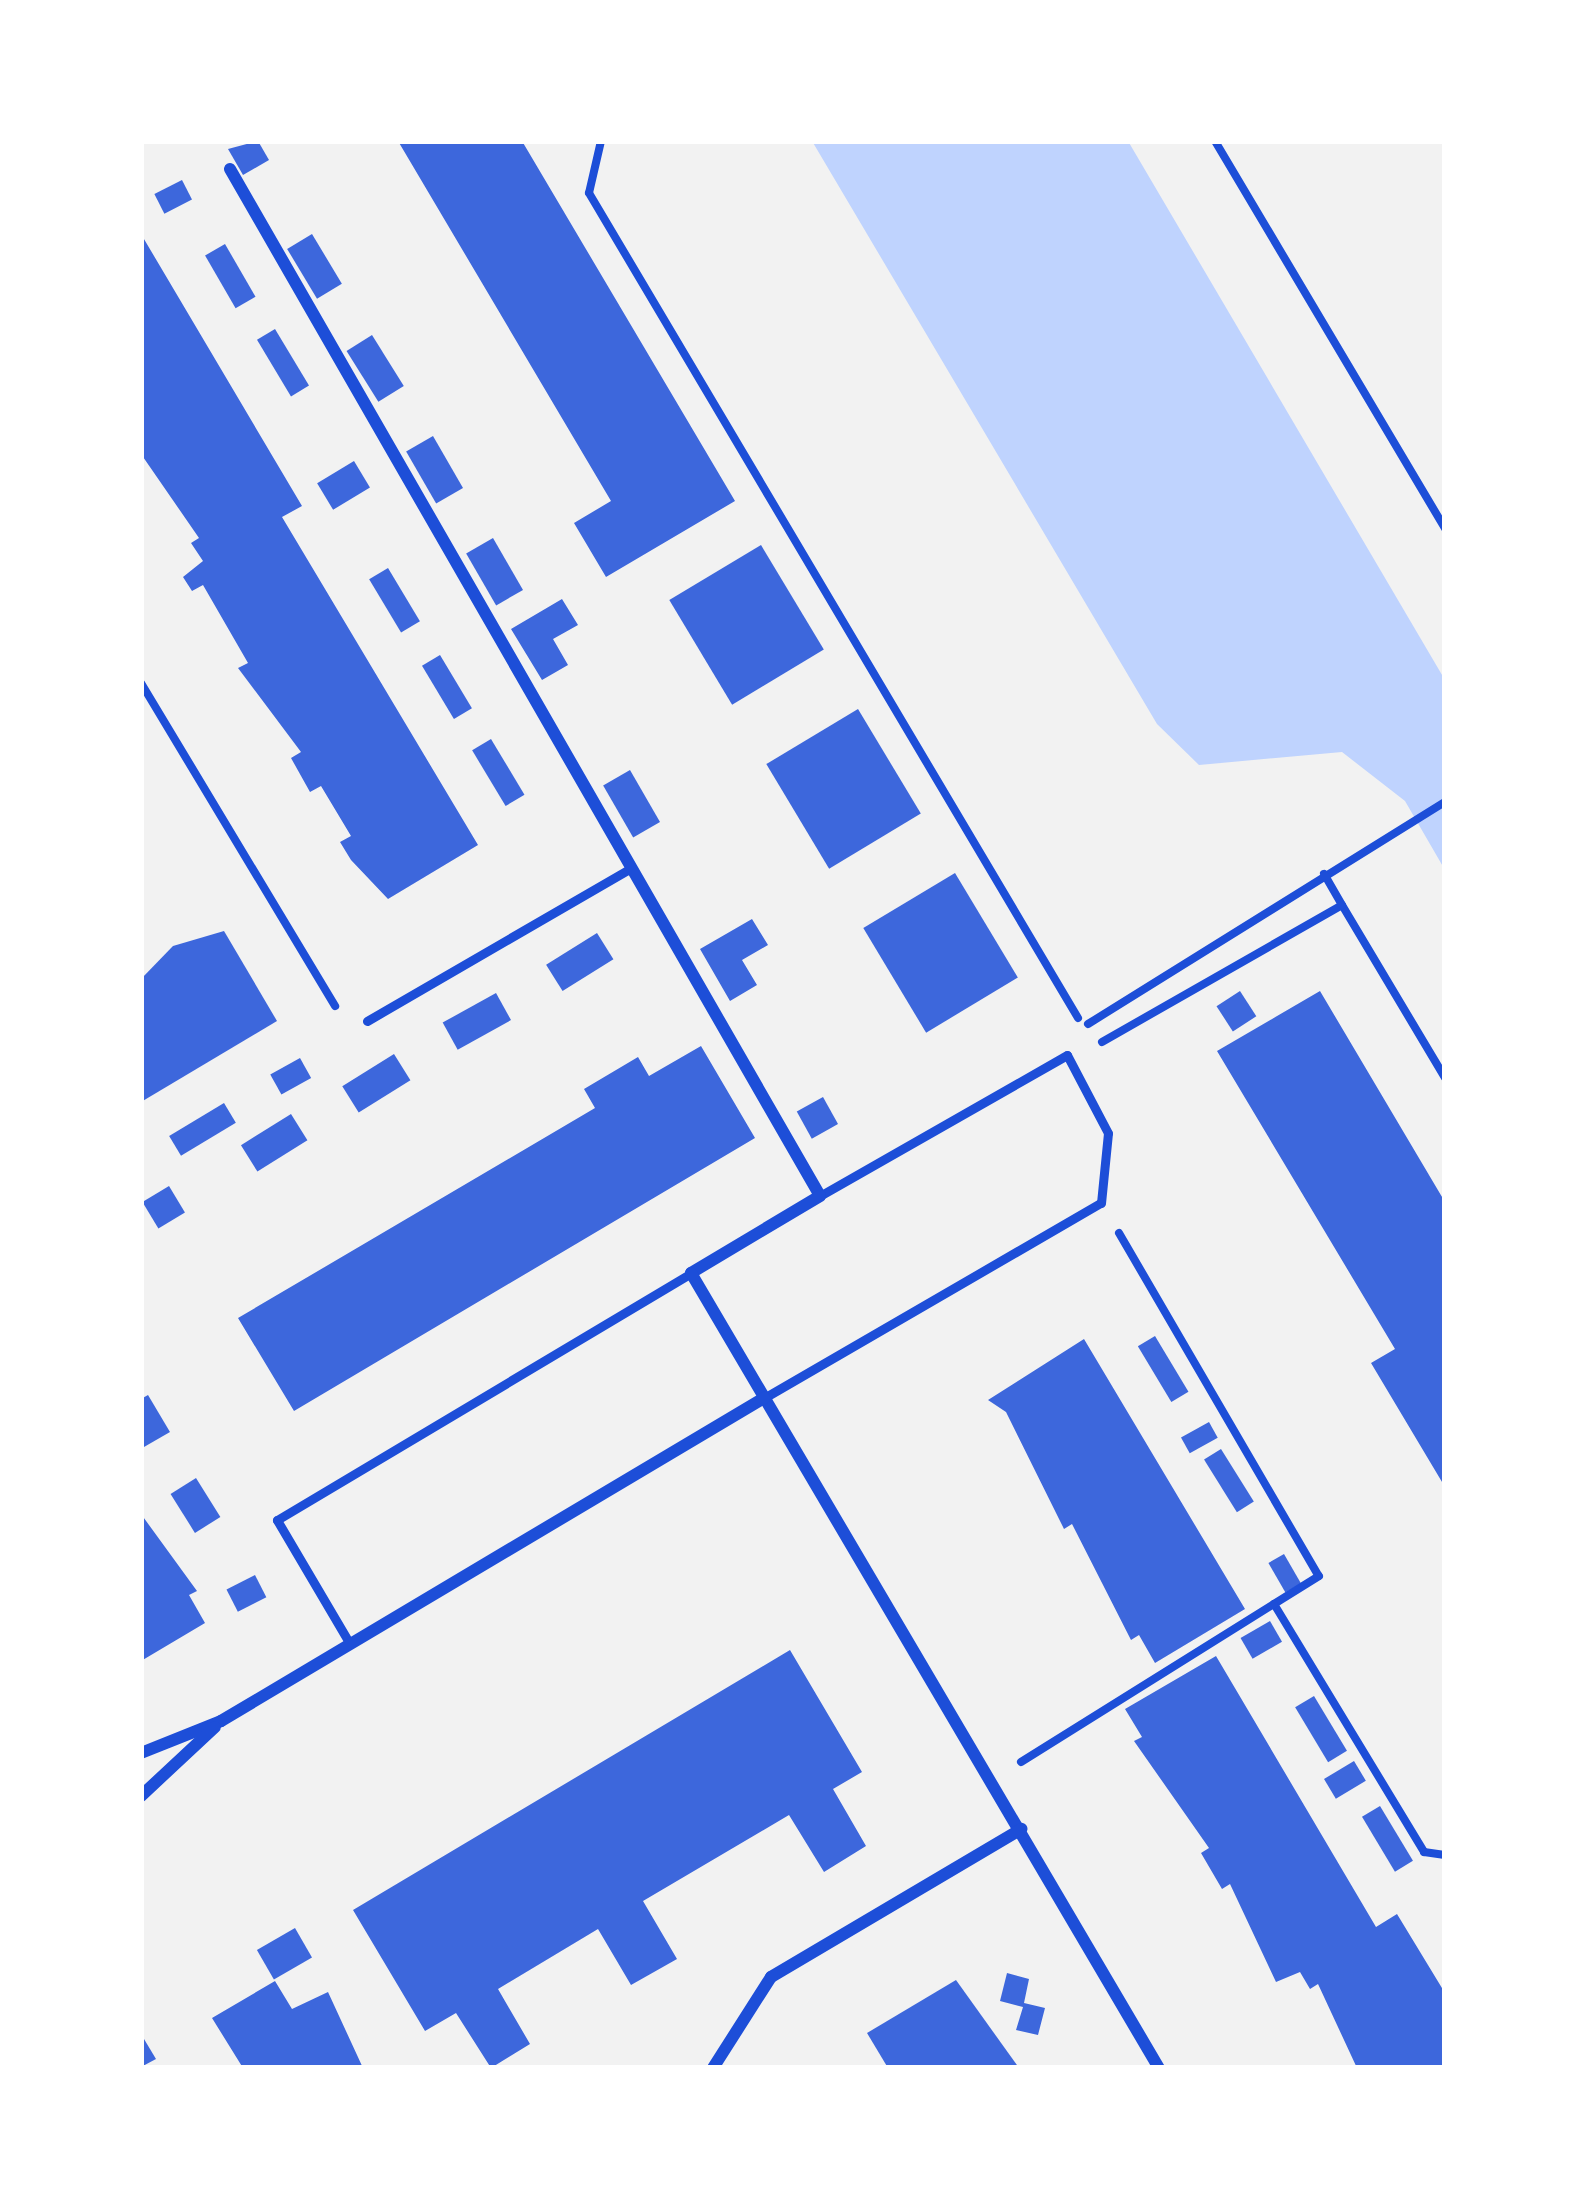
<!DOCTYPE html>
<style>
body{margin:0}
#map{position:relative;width:1586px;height:2209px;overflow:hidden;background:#f2f2f2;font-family:Karla,sans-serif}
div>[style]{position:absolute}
.water>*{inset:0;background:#bfd3fe}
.building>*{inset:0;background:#3d67dc;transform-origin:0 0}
.path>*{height:8px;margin:-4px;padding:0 4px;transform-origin:4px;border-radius:4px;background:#1d4ed8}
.service>*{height:9px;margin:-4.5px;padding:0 4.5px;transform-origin:4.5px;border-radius:4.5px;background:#1d4ed8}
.minor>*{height:12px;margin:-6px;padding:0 6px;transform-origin:6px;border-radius:6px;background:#1d4ed8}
span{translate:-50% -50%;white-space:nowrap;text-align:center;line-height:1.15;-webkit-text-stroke:12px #fff;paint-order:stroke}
.frame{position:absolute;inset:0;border:144px solid #fff;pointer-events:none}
</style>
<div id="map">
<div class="water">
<i style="clip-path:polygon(812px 141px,1128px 141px,1445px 680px,1445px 870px,1405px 801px,1342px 752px,1199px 765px,1157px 724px)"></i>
</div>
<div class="building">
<i style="clip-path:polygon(258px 141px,269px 160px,243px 175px,228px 149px)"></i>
<i style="clip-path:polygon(398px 141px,522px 141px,735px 501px,606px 577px,574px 523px,611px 501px)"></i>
<i style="left:182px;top:180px;width:22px;height:31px;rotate:63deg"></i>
<i style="clip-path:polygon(141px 234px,302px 506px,282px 517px,478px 845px,388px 899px,351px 860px,340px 842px,351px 836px,321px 786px,310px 792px,291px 758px,301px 752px,238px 668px,248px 663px,203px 585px,192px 591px,183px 577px,203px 561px,191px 543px,199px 538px,141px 454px)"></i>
<i style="left:312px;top:234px;width:58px;height:29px;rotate:59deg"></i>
<i style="left:225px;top:244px;width:61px;height:23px;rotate:60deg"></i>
<i style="left:275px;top:329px;width:66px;height:21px;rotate:59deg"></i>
<i style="left:372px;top:335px;width:60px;height:30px;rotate:58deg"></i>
<i style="left:433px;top:436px;width:60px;height:31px;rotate:60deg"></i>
<i style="left:354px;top:461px;width:31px;height:43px;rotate:59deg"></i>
<i style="left:493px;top:538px;width:60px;height:31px;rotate:60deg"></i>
<i style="left:761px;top:545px;width:122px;height:107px;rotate:59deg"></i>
<i style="left:388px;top:568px;width:62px;height:22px;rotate:59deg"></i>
<i style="clip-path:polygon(562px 599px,578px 625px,553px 639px,568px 665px,542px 680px,511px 629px)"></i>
<i style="left:440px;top:655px;width:62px;height:21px;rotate:59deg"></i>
<i style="left:858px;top:709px;width:122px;height:107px;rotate:59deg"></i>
<i style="left:491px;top:739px;width:65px;height:22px;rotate:59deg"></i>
<i style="left:630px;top:770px;width:60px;height:31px;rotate:60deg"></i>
<i style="left:955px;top:873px;width:122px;height:107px;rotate:59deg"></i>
<i style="clip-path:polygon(752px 919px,768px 945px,742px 960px,757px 985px,730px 1001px,700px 949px)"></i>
<i style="clip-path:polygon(224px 931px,277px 1021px,141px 1102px,141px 979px,173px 946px)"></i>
<i style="left:597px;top:933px;width:31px;height:60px;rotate:58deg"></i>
<i style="left:1240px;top:991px;width:30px;height:28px;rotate:57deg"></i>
<i style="clip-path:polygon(1320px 991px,1445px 1202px,1445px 1487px,1371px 1363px,1395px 1349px,1217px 1051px)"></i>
<i style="left:496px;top:993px;width:31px;height:61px;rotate:61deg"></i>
<i style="clip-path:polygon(701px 1046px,755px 1138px,294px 1411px,238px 1318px,595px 1108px,584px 1089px,638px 1057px,649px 1076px)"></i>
<i style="left:394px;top:1054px;width:31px;height:61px;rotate:58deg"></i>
<i style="left:300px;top:1058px;width:23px;height:34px;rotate:61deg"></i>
<i style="left:823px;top:1097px;width:31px;height:30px;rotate:61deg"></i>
<i style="left:224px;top:1103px;width:23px;height:64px;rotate:59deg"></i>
<i style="left:291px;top:1114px;width:31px;height:59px;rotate:58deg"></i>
<i style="left:169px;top:1186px;width:31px;height:31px;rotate:59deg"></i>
<i style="left:1155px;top:1336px;width:65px;height:20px;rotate:59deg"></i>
<i style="clip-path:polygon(1084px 1339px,1245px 1609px,1155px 1663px,1139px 1635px,1131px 1640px,1072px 1524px,1064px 1529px,1006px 1412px,988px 1400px)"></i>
<i style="clip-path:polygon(148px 1395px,170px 1432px,144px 1447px,141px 1399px)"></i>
<i style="left:1209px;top:1422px;width:18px;height:32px;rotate:61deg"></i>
<i style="left:1221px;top:1449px;width:62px;height:20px;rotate:58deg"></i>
<i style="left:196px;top:1478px;width:46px;height:30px;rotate:58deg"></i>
<i style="clip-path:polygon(141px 1514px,197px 1591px,189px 1595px,205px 1623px,141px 1661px)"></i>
<i style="left:1284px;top:1554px;width:34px;height:18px;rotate:60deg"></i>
<i style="left:255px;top:1575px;width:25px;height:32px;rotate:63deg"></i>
<i style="left:1270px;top:1621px;width:24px;height:34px;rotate:60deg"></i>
<i style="clip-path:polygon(790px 1650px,862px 1772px,833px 1789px,866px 1846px,824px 1872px,789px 1815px,643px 1901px,677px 1959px,631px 1985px,598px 1929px,498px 1989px,530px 2044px,491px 2068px,456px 2013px,425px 2031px,353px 1910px)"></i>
<i style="clip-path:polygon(1216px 1656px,1376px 1927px,1397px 1914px,1445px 1993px,1445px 2068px,1357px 2068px,1318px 1984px,1310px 1989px,1300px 1972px,1276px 1982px,1230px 1884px,1222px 1889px,1201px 1853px,1209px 1848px,1134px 1741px,1142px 1737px,1125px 1709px)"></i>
<i style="left:1314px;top:1696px;width:64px;height:22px;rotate:59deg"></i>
<i style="left:1354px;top:1761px;width:23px;height:35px;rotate:59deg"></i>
<i style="left:1380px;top:1806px;width:64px;height:21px;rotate:59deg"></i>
<i style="left:295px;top:1928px;width:34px;height:44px;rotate:60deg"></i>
<i style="clip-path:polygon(1007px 1973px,1029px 1979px,1024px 2003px,1045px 2008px,1038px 2035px,1016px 2030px,1023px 2007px,1000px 2001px)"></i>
<i style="clip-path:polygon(956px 1980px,1019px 2068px,888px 2068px,867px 2033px)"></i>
<i style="clip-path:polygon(275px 1981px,292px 2009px,328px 1992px,363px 2068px,243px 2068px,212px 2018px)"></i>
<i style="clip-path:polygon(141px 2034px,156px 2059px,141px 2067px)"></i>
</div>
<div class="path">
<i style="left:601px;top:141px;width:53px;rotate:103deg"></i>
<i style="left:589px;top:193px;width:959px;rotate:59.34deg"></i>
<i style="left:1215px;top:141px;width:451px;rotate:59.3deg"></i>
<i style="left:141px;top:683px;width:377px;rotate:59deg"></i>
<i style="left:1342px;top:905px;width:201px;rotate:59.2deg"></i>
<i style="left:1088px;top:1024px;width:420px;rotate:-31.9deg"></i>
<i style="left:1102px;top:1042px;width:276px;rotate:-29.7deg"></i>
<i style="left:1342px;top:905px;width:36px;rotate:-120deg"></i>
<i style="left:1119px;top:1233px;width:397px;rotate:59.8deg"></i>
<i style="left:1319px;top:1576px;width:53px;rotate:148.1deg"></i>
<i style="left:1274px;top:1604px;width:290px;rotate:58.8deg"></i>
<i style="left:1424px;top:1852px;width:21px;rotate:8deg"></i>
<i style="left:1021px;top:1762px;width:298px;rotate:-32deg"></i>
</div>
<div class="service">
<i style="left:367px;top:1021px;width:305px;rotate:-30.1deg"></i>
<i style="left:764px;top:1398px;width:389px;rotate:-30.1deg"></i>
<i style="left:1101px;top:1203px;width:70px;rotate:-84.3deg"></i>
<i style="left:1108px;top:1133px;width:88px;rotate:-117.7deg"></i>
<i style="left:1067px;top:1055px;width:284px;rotate:150.3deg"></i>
<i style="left:350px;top:1644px;width:144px;rotate:-120.5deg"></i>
<i style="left:277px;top:1520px;width:482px;rotate:-30.8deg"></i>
</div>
<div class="minor">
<i style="left:230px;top:169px;width:1184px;rotate:60.12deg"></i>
<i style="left:820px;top:1196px;width:150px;rotate:149.2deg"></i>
<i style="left:691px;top:1273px;width:923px;rotate:59.52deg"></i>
<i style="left:141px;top:1753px;width:86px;rotate:-21.8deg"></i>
<i style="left:221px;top:1721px;width:632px;rotate:-30.75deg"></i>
<i style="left:141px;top:1796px;width:101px;rotate:-43deg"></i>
<i style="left:713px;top:2068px;width:108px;rotate:-57.5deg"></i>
<i style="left:771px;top:1977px;width:291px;rotate:-30.6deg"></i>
</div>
<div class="frame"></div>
</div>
